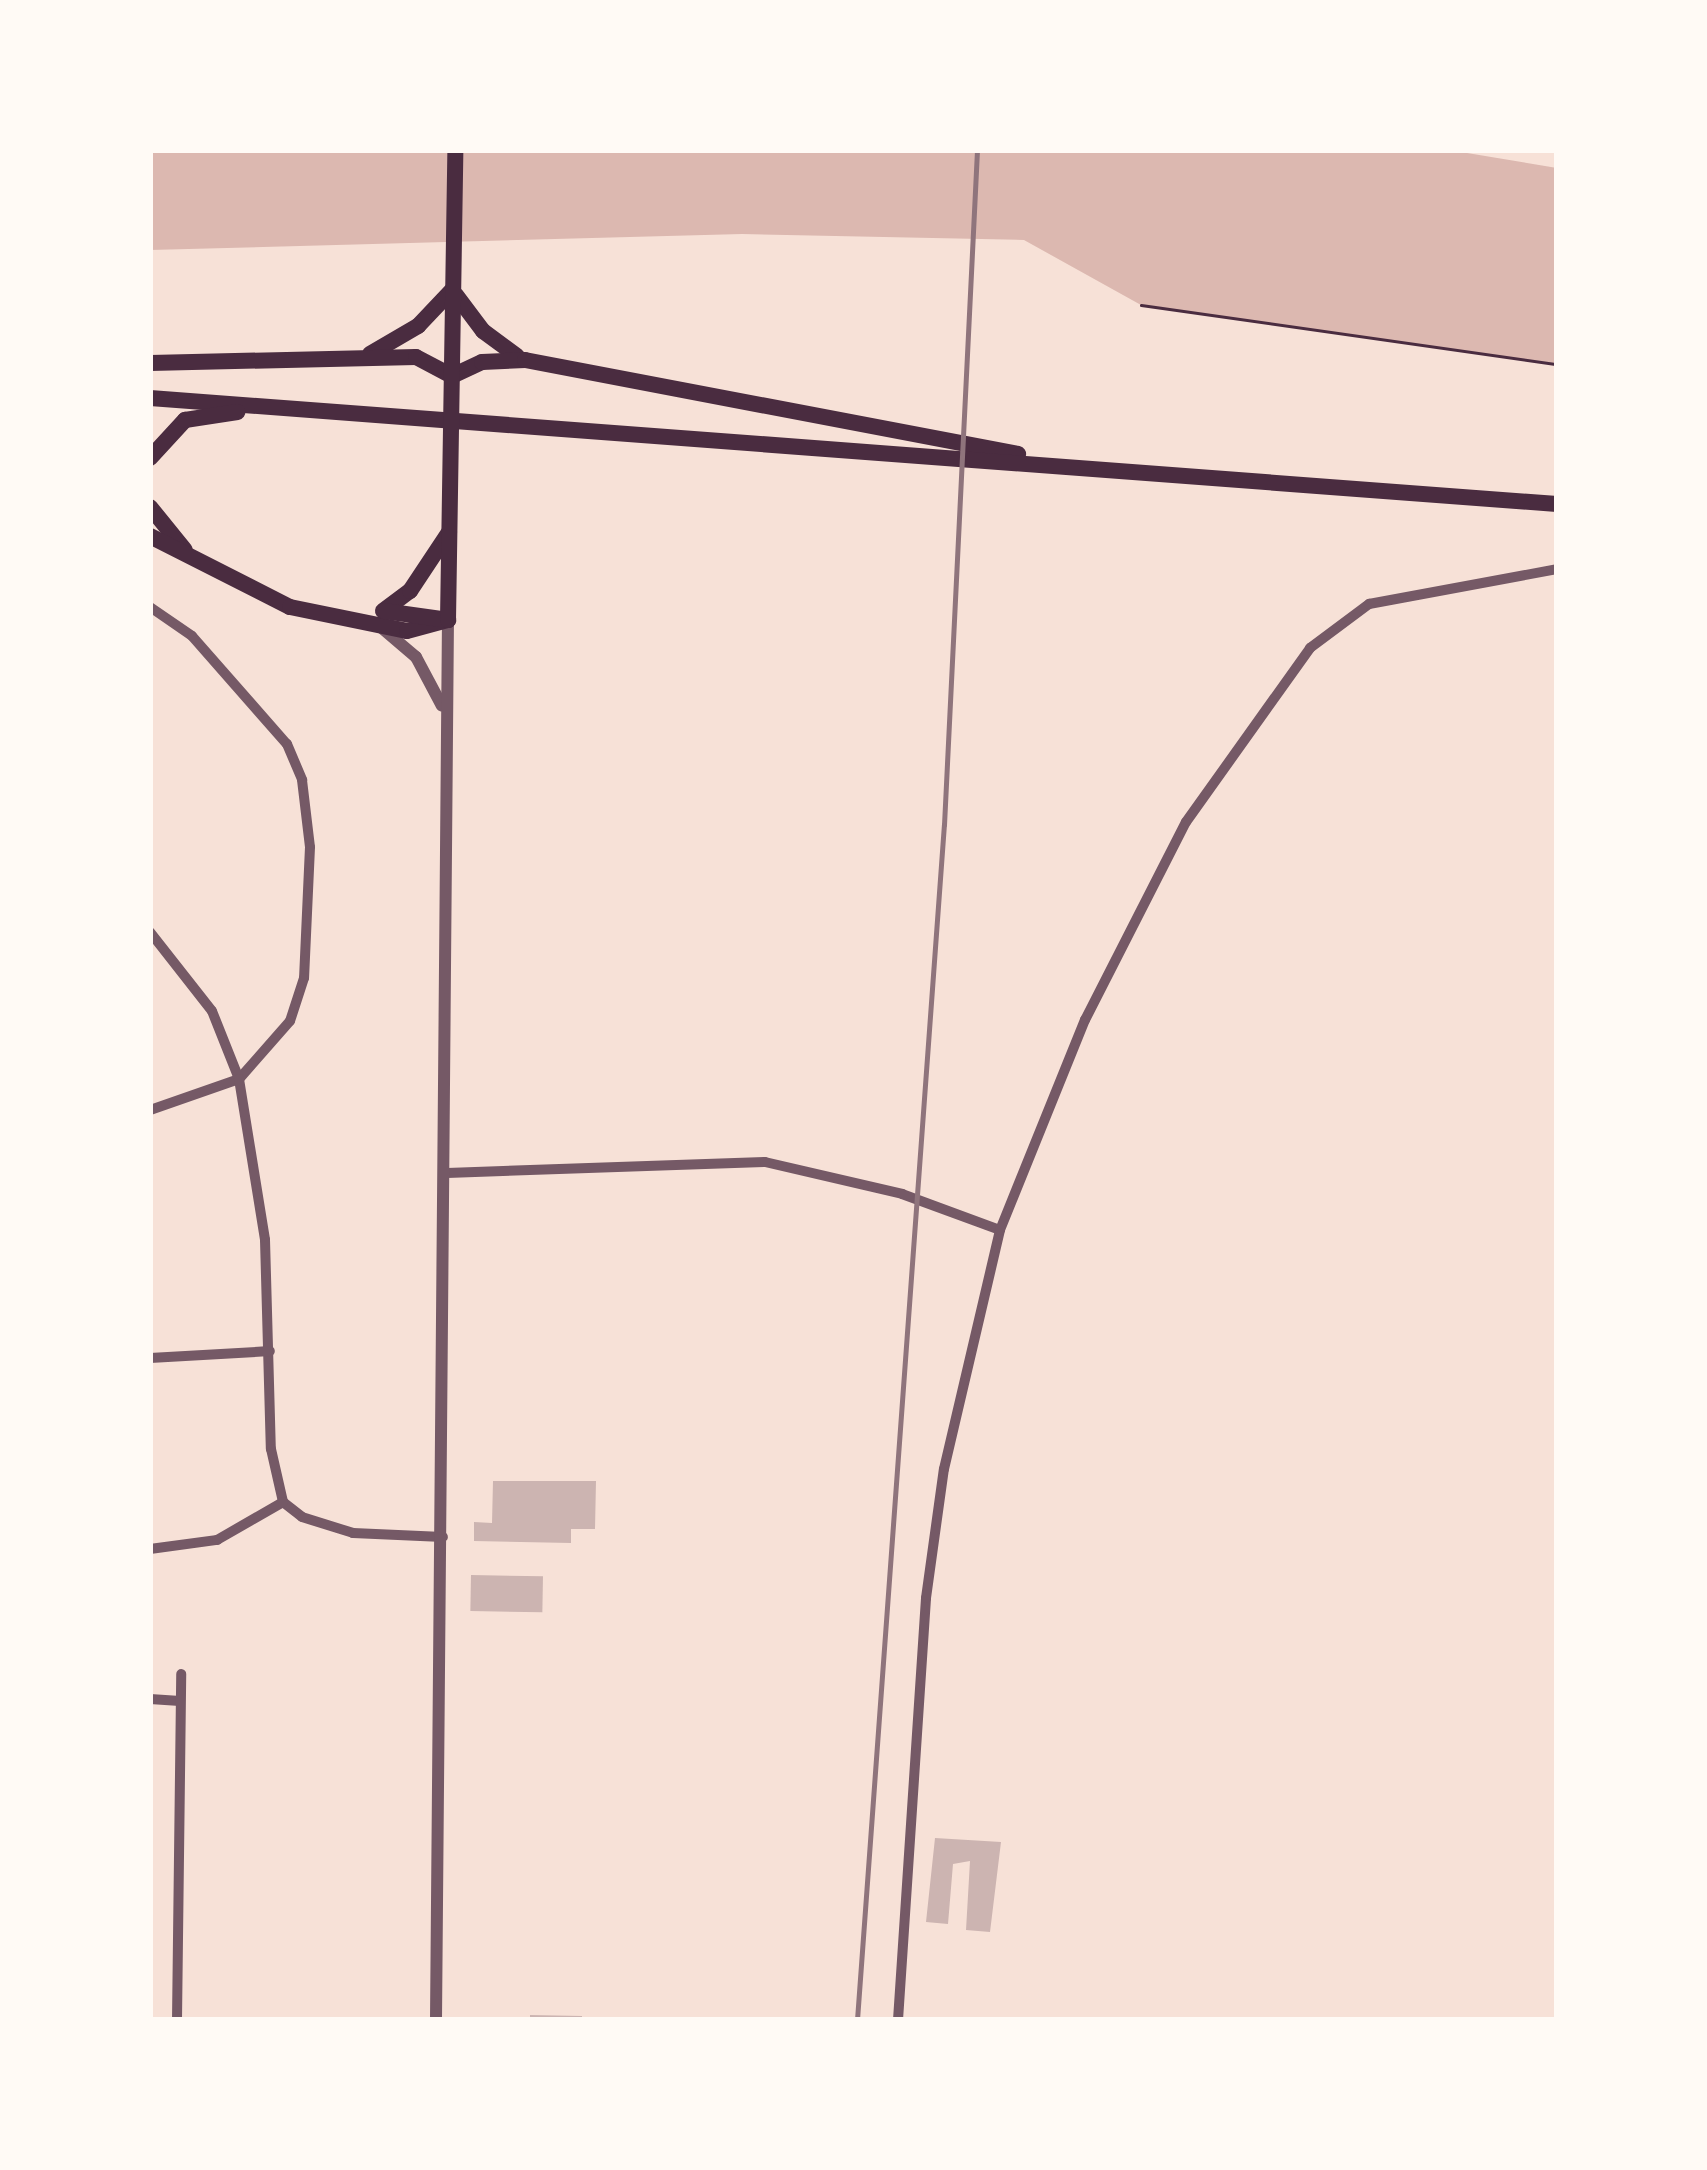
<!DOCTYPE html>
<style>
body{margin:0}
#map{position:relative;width:1707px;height:2170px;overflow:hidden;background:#f7e1d7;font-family:"Open Sans",sans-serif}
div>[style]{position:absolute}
.water>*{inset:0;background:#dcb8b0}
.building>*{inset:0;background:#ccb4b1;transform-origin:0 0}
.path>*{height:3px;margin:-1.5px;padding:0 1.5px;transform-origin:1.5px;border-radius:1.5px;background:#4a2c40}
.minor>*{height:10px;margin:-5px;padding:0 5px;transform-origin:5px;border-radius:5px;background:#755966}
.tertiary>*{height:12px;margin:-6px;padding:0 6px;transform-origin:6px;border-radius:6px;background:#755966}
.primary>*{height:16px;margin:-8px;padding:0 8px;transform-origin:8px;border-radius:8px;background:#4a2c40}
.rail>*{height:4.5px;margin:-2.25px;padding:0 2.25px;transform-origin:2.25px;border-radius:2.25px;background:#8f747c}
span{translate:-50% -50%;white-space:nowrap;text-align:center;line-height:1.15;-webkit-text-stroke:10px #fffaf5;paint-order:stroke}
.frame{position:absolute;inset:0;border:153px solid #fffaf5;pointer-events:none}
</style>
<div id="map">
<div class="water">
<i style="clip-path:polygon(1449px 150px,1557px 168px,1557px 364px,1141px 305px,1024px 240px,742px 234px,150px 250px,150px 152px)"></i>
</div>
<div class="building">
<i style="clip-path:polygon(493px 1481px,596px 1481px,595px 1529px,571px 1529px,571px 1543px,474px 1541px,474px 1522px,492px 1523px)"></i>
<i style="left:471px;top:1575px;width:72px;height:36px;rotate:1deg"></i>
<i style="clip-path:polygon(935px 1838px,1001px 1842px,990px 1932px,966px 1930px,970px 1861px,953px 1864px,948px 1924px,926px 1922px)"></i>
<i style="clip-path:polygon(530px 2015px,582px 2016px,582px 2020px,530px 2020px)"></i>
</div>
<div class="path">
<i style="left:1141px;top:305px;width:420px;rotate:8.1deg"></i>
</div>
<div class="minor">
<i style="left:150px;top:607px;width:51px;rotate:34.6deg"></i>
<i style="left:192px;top:636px;width:144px;rotate:48.7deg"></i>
<i style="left:287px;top:744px;width:39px;rotate:67deg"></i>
<i style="left:302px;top:780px;width:67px;rotate:83.2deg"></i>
<i style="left:310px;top:847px;width:131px;rotate:92.6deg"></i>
<i style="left:304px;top:978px;width:45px;rotate:108deg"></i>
<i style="left:290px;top:1021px;width:77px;rotate:131.3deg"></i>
<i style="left:239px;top:1079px;width:94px;rotate:160.8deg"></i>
<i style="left:150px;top:932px;width:100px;rotate:51.9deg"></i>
<i style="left:212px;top:1011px;width:73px;rotate:68.3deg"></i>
<i style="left:239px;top:1079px;width:163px;rotate:80.8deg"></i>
<i style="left:265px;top:1240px;width:209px;rotate:88.4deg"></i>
<i style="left:271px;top:1449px;width:54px;rotate:77.2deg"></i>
<i style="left:283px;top:1502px;width:24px;rotate:38deg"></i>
<i style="left:302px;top:1517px;width:53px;rotate:17.4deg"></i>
<i style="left:353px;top:1533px;width:90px;rotate:2.5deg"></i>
<i style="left:447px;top:1173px;width:318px;rotate:-2deg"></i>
<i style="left:765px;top:1162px;width:141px;rotate:13.1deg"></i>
<i style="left:902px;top:1194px;width:104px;rotate:20.2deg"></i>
<i style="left:150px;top:1358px;width:120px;rotate:-3.3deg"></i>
<i style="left:150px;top:1549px;width:68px;rotate:-7.7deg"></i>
<i style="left:217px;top:1540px;width:76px;rotate:-29.9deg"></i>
<i style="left:150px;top:1699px;width:30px;rotate:4deg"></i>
<i style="left:177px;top:2020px;width:346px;rotate:-89.3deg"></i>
<i style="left:898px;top:2020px;width:423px;rotate:-86.2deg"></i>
<i style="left:926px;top:1598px;width:130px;rotate:-82.1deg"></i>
<i style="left:944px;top:1469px;width:245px;rotate:-76.8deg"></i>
<i style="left:1000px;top:1230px;width:227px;rotate:-68deg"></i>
<i style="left:1085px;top:1020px;width:222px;rotate:-63deg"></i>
<i style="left:1186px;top:822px;width:214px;rotate:-54.5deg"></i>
<i style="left:1310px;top:648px;width:74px;rotate:-36.7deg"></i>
<i style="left:1369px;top:604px;width:191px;rotate:-10.5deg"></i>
</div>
<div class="tertiary">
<i style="left:383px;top:629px;width:43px;rotate:40.3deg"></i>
<i style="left:416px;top:657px;width:55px;rotate:62deg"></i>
<i style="left:436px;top:2020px;width:1400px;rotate:-89.51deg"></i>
</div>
<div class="primary">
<i style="left:456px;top:295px;width:45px;rotate:53.1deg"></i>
<i style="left:483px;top:331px;width:42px;rotate:36.3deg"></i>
<i style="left:370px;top:354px;width:56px;rotate:-30.3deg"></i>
<i style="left:418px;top:326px;width:51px;rotate:-46.6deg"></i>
<i style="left:150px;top:363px;width:266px;rotate:-1.3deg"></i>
<i style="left:416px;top:357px;width:41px;rotate:27.8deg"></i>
<i style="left:452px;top:376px;width:33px;rotate:-25deg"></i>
<i style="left:482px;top:362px;width:43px;rotate:-2.7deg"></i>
<i style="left:525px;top:360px;width:502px;rotate:10.79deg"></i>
<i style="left:150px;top:398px;width:1411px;rotate:4.31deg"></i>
<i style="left:150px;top:458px;width:52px;rotate:-47.4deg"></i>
<i style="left:185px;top:420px;width:53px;rotate:-8.7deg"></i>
<i style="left:150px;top:507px;width:55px;rotate:50.9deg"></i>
<i style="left:150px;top:536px;width:157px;rotate:26.9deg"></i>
<i style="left:290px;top:607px;width:119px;rotate:11.6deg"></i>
<i style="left:407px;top:631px;width:42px;rotate:-15deg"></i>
<i style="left:383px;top:611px;width:34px;rotate:-37deg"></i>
<i style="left:410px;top:591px;width:71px;rotate:-56.5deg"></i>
<i style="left:384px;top:611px;width:65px;rotate:8deg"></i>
<i style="left:448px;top:620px;width:470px;rotate:-89.1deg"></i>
</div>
<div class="rail">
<i style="left:857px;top:2020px;width:1198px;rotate:-85.84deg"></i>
<i style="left:944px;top:825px;width:676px;rotate:-87.2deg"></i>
</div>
<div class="frame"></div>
</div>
